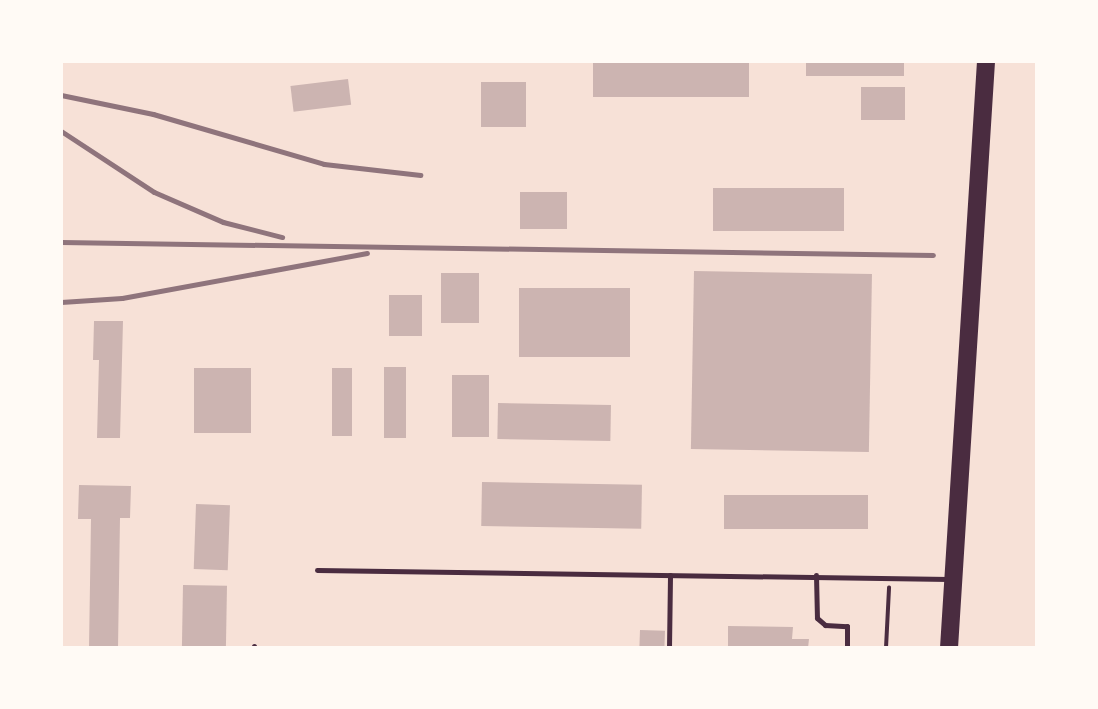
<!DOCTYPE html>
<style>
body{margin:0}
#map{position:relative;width:1098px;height:709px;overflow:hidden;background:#f7e1d7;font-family:Ubuntu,sans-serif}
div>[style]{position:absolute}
.building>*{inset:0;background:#ccb4b1;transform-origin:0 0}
.path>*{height:3.5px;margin:-1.75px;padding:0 1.75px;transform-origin:1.75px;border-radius:1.75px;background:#4a2c40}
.service>*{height:5px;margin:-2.5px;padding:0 2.5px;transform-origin:2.5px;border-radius:2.5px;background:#4a2c40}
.trunk>*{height:18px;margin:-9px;padding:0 9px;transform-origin:9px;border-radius:9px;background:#4a2c40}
.rail>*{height:5px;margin:-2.5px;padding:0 2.5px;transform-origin:2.5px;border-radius:2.5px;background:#8f747c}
span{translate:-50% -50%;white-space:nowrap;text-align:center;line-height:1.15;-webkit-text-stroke:5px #fffaf5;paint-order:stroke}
.frame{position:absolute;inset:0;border:63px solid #fffaf5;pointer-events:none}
</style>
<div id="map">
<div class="building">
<i style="left:593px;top:61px;width:156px;height:36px"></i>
<i style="left:806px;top:61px;width:98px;height:15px"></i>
<i style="left:348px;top:79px;width:26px;height:58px;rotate:83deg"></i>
<i style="left:481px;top:82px;width:45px;height:45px"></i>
<i style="left:861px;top:87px;width:44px;height:33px"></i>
<i style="left:713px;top:188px;width:131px;height:43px"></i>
<i style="left:520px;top:192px;width:47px;height:37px"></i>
<i style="left:694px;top:271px;width:178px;height:178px;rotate:1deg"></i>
<i style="left:441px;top:273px;width:38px;height:50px"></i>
<i style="left:519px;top:288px;width:111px;height:69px"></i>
<i style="left:389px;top:295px;width:33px;height:41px"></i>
<i style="clip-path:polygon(94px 321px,123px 321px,120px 438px,97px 438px,99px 360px,93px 360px)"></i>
<i style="left:384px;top:367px;width:22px;height:71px"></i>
<i style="left:194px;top:368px;width:57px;height:65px"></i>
<i style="left:332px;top:368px;width:20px;height:68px"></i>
<i style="left:452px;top:375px;width:37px;height:62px"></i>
<i style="left:498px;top:403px;width:113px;height:36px;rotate:1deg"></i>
<i style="left:482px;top:482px;width:160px;height:44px;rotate:1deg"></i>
<i style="clip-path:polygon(79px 485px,131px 486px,130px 518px,120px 518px,118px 648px,89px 648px,91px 519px,78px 519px)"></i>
<i style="left:724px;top:495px;width:144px;height:34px"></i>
<i style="left:196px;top:504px;width:34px;height:65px;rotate:2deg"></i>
<i style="left:183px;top:585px;width:44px;height:63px;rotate:1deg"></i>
<i style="clip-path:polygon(728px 626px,793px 627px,792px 639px,809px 639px,808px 648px,728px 648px)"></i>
<i style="left:640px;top:630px;width:25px;height:18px;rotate:2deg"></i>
</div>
<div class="path">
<i style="left:886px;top:648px;width:60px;rotate:-87.1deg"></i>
</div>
<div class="service">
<i style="left:317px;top:570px;width:632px;rotate:0.82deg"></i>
<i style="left:816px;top:575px;width:43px;rotate:88.7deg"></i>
<i style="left:817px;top:618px;width:11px;rotate:41deg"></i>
<i style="left:825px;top:625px;width:22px;rotate:3deg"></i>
<i style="left:847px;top:626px;width:22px;rotate:90deg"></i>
<i style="left:254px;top:646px;width:2px;rotate:90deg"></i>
<i style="left:669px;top:648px;width:73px;rotate:-89.2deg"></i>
</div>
<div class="trunk">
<i style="left:949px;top:648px;width:588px;rotate:-86.39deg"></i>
</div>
<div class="rail">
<i style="left:61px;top:95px;width:94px;rotate:11.7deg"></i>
<i style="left:153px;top:114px;width:178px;rotate:16.3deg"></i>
<i style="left:324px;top:164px;width:97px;rotate:6.5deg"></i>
<i style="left:61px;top:131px;width:111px;rotate:33.3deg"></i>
<i style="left:154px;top:192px;width:75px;rotate:23.5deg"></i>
<i style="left:223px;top:222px;width:61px;rotate:14.3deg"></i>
<i style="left:61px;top:242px;width:872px;rotate:0.85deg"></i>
<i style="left:61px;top:302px;width:61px;rotate:-3.8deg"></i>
<i style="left:122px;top:298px;width:249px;rotate:-10.4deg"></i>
</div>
<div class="frame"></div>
</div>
